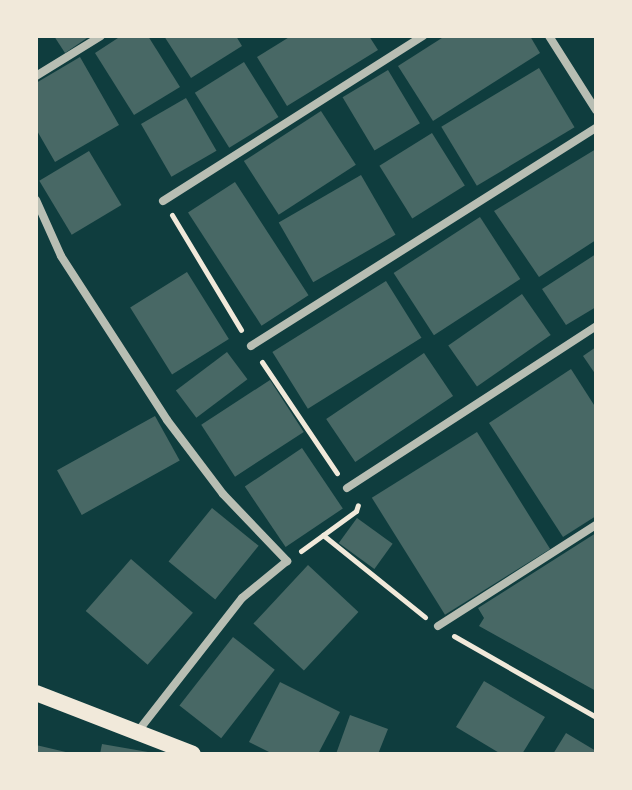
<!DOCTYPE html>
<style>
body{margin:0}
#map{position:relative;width:632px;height:790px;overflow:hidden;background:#0f3d3e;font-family:Inter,sans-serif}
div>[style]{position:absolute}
.building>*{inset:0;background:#486865;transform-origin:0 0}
.path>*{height:5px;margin:-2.5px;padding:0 2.5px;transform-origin:2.5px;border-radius:2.5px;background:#f1e9da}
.minor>*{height:8px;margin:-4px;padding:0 4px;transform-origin:4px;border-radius:4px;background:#b8beb3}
.secondary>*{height:16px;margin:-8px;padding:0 8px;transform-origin:8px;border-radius:8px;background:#f1e9da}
span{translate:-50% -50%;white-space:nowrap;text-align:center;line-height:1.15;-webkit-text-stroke:8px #f1e9da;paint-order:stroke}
.frame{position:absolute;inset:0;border:38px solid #f1e9da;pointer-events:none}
</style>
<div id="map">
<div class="building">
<i style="clip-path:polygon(54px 36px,90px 36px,65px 53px)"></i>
<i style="clip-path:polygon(121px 36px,148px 36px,180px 87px,134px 115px,95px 53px)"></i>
<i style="clip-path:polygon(164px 36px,236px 36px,242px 46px,191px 78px)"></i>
<i style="clip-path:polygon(291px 36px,369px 36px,378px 50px,287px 106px,257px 57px)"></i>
<i style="clip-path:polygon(445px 36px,530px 36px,540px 53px,433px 121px,398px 66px)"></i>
<i style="clip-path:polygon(80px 57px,119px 125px,55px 162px,36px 129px,36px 83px)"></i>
<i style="left:244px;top:62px;width:65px;height:58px;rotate:58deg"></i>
<i style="left:539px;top:68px;width:69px;height:114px;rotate:59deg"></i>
<i style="left:388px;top:70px;width:62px;height:53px;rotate:59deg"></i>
<i style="left:186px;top:98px;width:61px;height:52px;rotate:60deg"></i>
<i style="left:321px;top:111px;width:64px;height:92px;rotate:57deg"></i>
<i style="left:432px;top:133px;width:62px;height:62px;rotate:58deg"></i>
<i style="clip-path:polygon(596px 149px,596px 240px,539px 277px,494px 211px)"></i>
<i style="left:89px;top:151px;width:63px;height:58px;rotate:59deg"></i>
<i style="left:361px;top:175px;width:69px;height:95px;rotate:60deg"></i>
<i style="left:235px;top:182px;width:135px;height:56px;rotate:57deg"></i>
<i style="left:480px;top:217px;width:74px;height:103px;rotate:57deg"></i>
<i style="clip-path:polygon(596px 254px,596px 307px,566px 325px,542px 289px)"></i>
<i style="left:187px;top:272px;width:79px;height:67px;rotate:58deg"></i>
<i style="left:386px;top:281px;width:67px;height:134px;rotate:58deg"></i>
<i style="left:522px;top:294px;width:50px;height:90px;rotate:55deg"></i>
<i style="clip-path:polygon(596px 347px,596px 375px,583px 356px)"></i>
<i style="left:227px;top:352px;width:34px;height:64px;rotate:53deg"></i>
<i style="left:424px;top:353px;width:52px;height:118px;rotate:56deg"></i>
<i style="clip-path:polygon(571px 369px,596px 408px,596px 516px,563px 537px,489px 423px)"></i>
<i style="left:270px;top:380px;width:62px;height:82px;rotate:57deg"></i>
<i style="left:155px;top:416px;width:51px;height:112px;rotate:61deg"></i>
<i style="left:477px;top:432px;width:138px;height:124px;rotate:58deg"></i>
<i style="left:302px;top:448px;width:73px;height:69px;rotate:56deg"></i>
<i style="left:212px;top:508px;width:60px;height:69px;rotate:39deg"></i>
<i style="left:357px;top:518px;width:44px;height:31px;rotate:36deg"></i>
<i style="clip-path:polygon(596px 533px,596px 691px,479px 626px,484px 618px,478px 608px)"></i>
<i style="left:131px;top:559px;width:82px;height:69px;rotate:41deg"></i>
<i style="left:308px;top:565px;width:69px;height:80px;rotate:43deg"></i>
<i style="left:233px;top:637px;width:53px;height:87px;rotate:38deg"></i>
<i style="clip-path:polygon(484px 681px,545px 717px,522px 754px,501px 754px,456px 727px)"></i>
<i style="clip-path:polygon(280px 682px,340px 712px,318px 754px,273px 754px,249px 742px)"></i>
<i style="clip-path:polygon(350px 715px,388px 729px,378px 754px,336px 754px)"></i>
<i style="clip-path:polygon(566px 733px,596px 751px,596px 754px,553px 754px)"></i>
<i style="clip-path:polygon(102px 744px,148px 752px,148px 754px,100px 754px)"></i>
<i style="clip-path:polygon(36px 745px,70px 753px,70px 754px,36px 754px)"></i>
</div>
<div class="path">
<i style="left:172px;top:215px;width:134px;rotate:59deg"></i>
<i style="left:262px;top:362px;width:134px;rotate:56deg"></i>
<i style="left:323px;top:535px;width:131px;rotate:38.8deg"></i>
<i style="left:301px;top:551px;width:68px;rotate:-36deg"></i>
<i style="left:356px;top:511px;width:6px;rotate:-72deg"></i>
<i style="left:454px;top:636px;width:163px;rotate:29.7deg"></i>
</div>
<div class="minor">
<i style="left:549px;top:36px;width:88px;rotate:57.6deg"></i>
<i style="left:36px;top:76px;width:76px;rotate:-31.6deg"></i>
<i style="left:36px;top:200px;width:61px;rotate:65.9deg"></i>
<i style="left:61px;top:256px;width:195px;rotate:57.1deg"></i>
<i style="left:167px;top:420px;width:93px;rotate:52.9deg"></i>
<i style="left:223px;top:494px;width:93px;rotate:46.3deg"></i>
<i style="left:287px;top:561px;width:58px;rotate:140.6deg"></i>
<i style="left:242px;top:598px;width:169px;rotate:128deg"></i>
<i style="left:163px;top:201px;width:308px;rotate:-32.4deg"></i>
<i style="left:251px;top:346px;width:408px;rotate:-32.3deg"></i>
<i style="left:347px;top:488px;width:297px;rotate:-33deg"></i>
<i style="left:438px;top:626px;width:188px;rotate:-32.6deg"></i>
</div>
<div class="secondary">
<i style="left:36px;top:693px;width:168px;rotate:21.2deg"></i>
</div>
<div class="frame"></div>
</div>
